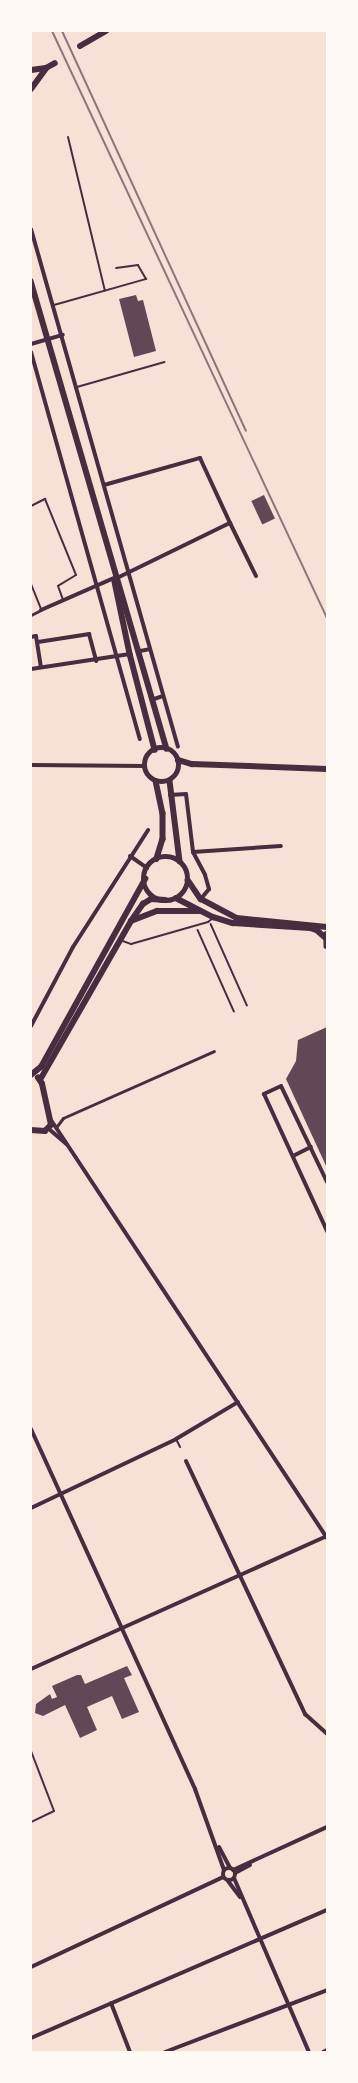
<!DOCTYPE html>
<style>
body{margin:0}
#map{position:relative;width:358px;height:2083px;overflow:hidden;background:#f7e1d7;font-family:"Noto Serif",serif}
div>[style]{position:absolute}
.building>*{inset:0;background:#644757;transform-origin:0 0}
.path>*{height:1.5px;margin:-0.75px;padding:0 0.75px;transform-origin:0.75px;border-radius:0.75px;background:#4a2c40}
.service>*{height:2px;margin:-1px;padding:0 1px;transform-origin:1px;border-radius:1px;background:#4a2c40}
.pedestrian>*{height:3px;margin:-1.5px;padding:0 1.5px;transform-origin:1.5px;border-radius:1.5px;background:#4a2c40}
.minor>*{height:4px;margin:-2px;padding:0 2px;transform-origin:2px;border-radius:2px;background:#4a2c40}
.minor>.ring{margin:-2px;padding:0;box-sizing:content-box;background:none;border:4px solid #4a2c40;border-radius:50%}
.secondary>*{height:5.5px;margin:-2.75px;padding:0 2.75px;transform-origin:2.75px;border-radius:2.75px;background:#4a2c40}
.secondary>.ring{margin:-2.75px;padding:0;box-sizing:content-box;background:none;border:5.5px solid #4a2c40;border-radius:50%}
.primary>*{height:6px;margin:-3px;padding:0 3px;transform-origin:3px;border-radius:3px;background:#4a2c40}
.rail>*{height:2px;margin:-1px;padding:0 1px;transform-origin:1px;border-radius:1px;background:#8f747c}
span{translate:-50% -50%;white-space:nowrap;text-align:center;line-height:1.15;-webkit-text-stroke:3px #fffaf5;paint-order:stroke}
.frame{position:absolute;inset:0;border:32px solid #fffaf5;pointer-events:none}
</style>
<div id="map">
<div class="building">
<i style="clip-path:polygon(136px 295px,138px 301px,143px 300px,156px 351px,134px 357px,119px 299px)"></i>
<i style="left:264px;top:495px;width:26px;height:14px;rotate:65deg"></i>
<i style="clip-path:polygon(327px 1027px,326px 1136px,327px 1168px,286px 1079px,296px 1061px,298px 1040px)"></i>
<i style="clip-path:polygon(127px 1666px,132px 1675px,124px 1678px,139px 1712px,122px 1719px,112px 1696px,87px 1707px,97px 1730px,80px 1738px,65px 1705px,43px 1716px,35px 1713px,36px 1704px,50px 1694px,52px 1699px,57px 1697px,52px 1686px,77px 1675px,81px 1675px,85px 1684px)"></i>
</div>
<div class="path">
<i style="left:211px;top:924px;width:89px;rotate:66deg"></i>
<i style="left:198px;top:930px;width:89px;rotate:66deg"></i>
</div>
<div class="service">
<i style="left:68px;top:137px;width:158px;rotate:76.5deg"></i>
<i style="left:54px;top:305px;width:96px;rotate:-15.8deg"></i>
<i style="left:146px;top:279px;width:16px;rotate:-120deg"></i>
<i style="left:138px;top:265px;width:22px;rotate:172deg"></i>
<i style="left:77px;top:387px;width:91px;rotate:-16deg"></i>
<i style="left:31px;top:506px;width:16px;rotate:-27deg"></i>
<i style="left:45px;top:499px;width:82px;rotate:67.8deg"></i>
<i style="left:76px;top:575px;width:21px;rotate:149deg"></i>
<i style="left:58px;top:586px;width:15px;rotate:70deg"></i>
<i style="left:31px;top:584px;width:27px;rotate:68deg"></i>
<i style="left:120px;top:940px;width:12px;rotate:20deg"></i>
<i style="left:131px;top:944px;width:80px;rotate:-15.9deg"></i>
<i style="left:208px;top:922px;width:6px;rotate:-39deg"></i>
<i style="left:176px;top:1439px;width:9px;rotate:63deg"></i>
<i style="left:31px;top:1751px;width:64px;rotate:69deg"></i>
<i style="left:54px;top:1811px;width:25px;rotate:154deg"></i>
</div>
<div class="pedestrian">
<i style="left:31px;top:615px;width:11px;rotate:-27deg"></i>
<i style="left:57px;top:1126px;width:10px;rotate:-53deg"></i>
<i style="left:63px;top:1118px;width:165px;rotate:-23.9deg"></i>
</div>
<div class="minor">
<i style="left:31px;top:229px;width:538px;rotate:74.16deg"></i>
<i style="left:31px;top:344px;width:33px;rotate:-16deg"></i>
<i style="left:31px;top:352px;width:402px;rotate:74.3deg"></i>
<i style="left:104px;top:485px;width:100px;rotate:-15.7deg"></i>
<i style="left:200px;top:458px;width:72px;rotate:65.2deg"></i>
<i style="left:117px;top:578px;width:126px;rotate:-26deg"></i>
<i style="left:230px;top:523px;width:59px;rotate:63.9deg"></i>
<i style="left:41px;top:610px;width:80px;rotate:-23.7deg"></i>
<i style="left:31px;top:637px;width:5px;rotate:-11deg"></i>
<i style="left:36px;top:636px;width:31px;rotate:81deg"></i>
<i style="left:38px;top:642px;width:52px;rotate:-8.9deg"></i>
<i style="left:89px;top:634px;width:28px;rotate:75deg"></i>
<i style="left:140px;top:651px;width:10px;rotate:-11deg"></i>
<i style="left:31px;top:669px;width:100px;rotate:-8.6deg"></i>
<i style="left:154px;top:699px;width:9px;rotate:-18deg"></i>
<i style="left:31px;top:765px;width:114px;rotate:0.5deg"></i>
<i style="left:170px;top:795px;width:16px;rotate:-4deg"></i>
<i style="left:186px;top:794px;width:58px;rotate:83.1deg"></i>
<i style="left:193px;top:852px;width:26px;rotate:62deg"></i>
<i style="left:205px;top:875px;width:15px;rotate:74deg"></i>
<i style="left:209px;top:889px;width:13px;rotate:129deg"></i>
<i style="left:193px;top:852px;width:88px;rotate:-3.9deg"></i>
<i style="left:130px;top:856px;width:21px;rotate:35deg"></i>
<i style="left:31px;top:1026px;width:89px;rotate:-62deg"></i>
<i style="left:73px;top:947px;width:139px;rotate:-57.3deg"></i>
<i style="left:51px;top:1120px;width:501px;rotate:56.56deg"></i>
<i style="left:49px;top:1129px;width:23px;rotate:41deg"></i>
<i style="left:293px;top:1156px;width:20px;rotate:-27deg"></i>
<i style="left:327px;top:1182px;width:106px;rotate:-115.6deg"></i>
<i style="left:281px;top:1086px;width:19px;rotate:155deg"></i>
<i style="left:264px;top:1094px;width:151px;rotate:65.3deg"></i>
<i style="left:31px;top:1429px;width:396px;rotate:65.5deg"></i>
<i style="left:195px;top:1789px;width:86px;rotate:70.3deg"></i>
<i style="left:186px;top:1461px;width:280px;rotate:64.8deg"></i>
<i style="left:305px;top:1714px;width:30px;rotate:42deg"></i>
<i style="left:31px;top:1508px;width:161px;rotate:-25.4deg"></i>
<i style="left:176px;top:1439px;width:72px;rotate:-30.8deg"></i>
<i style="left:31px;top:1669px;width:325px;rotate:-24.2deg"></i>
<i style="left:219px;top:1847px;width:24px;rotate:62deg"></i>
<i class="ring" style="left:223px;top:1868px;width:8px;height:8px"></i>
<i style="left:233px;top:1870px;width:103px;rotate:-24.6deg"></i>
<i style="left:235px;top:1873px;width:17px;rotate:-28deg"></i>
<i style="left:234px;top:1878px;width:189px;rotate:66.7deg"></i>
<i style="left:228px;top:1881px;width:20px;rotate:53deg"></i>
<i style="left:31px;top:1967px;width:212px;rotate:-25.1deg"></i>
<i style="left:111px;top:2003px;width:53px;rotate:68.8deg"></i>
<i style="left:31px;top:2038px;width:322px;rotate:-23.4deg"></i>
<i style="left:165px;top:2052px;width:173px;rotate:-20.9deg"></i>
<i style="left:323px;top:2052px;width:4px;rotate:-27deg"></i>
</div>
<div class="secondary">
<i style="left:31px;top:281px;width:487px;rotate:73.8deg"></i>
<i style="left:115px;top:582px;width:74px;rotate:78.2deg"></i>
<i style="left:130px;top:654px;width:99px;rotate:75.4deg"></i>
<i class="ring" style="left:145px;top:748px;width:28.5px;height:28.5px"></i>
<i style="left:178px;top:760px;width:15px;rotate:16deg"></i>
<i style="left:192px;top:764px;width:135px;rotate:2.1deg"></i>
<i style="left:156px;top:781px;width:33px;rotate:78deg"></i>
<i style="left:163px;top:813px;width:26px;rotate:90deg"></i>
<i style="left:163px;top:839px;width:21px;rotate:107deg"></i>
<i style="left:170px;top:781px;width:81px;rotate:82.9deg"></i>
<i class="ring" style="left:144px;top:857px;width:38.5px;height:38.5px"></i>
<i style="left:188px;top:880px;width:23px;rotate:56deg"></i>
<i style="left:201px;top:899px;width:41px;rotate:27.8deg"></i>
<i style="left:237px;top:918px;width:90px;rotate:5.7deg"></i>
<i style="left:176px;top:898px;width:42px;rotate:27.2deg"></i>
<i style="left:213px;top:917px;width:21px;rotate:17deg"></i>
<i style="left:233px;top:923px;width:77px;rotate:3.7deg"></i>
<i style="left:310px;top:928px;width:7px;rotate:16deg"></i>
<i style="left:317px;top:930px;width:12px;rotate:42deg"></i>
<i style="left:131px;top:921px;width:28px;rotate:-21deg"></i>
<i style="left:157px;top:911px;width:43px"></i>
<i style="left:327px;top:934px;width:12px;rotate:90deg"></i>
<i style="left:31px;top:1075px;width:13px;rotate:-39deg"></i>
<i style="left:41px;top:1067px;width:215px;rotate:-61deg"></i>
<i style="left:40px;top:1080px;width:183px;rotate:-60.2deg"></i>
<i style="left:131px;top:921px;width:21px;rotate:-55deg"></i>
<i style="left:143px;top:904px;width:9px;rotate:-32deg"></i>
<i style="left:151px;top:899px;width:14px;rotate:4deg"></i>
<i style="left:31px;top:1130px;width:14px;rotate:4deg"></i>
<i style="left:45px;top:1131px;width:8px;rotate:-45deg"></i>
<i style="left:51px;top:1125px;width:42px;rotate:-102.4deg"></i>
<i style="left:42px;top:1084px;width:7px;rotate:-124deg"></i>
</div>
<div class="primary">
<i style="left:80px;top:46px;width:30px;rotate:-30deg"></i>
<i style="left:31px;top:70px;width:15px;rotate:-8deg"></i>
<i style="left:31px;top:89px;width:26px;rotate:-54deg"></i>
<i style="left:46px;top:68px;width:10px;rotate:-29deg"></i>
</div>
<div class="rail">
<i style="left:52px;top:31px;width:648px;rotate:64.9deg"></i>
<i style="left:62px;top:31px;width:440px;rotate:65.3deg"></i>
</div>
<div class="frame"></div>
</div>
